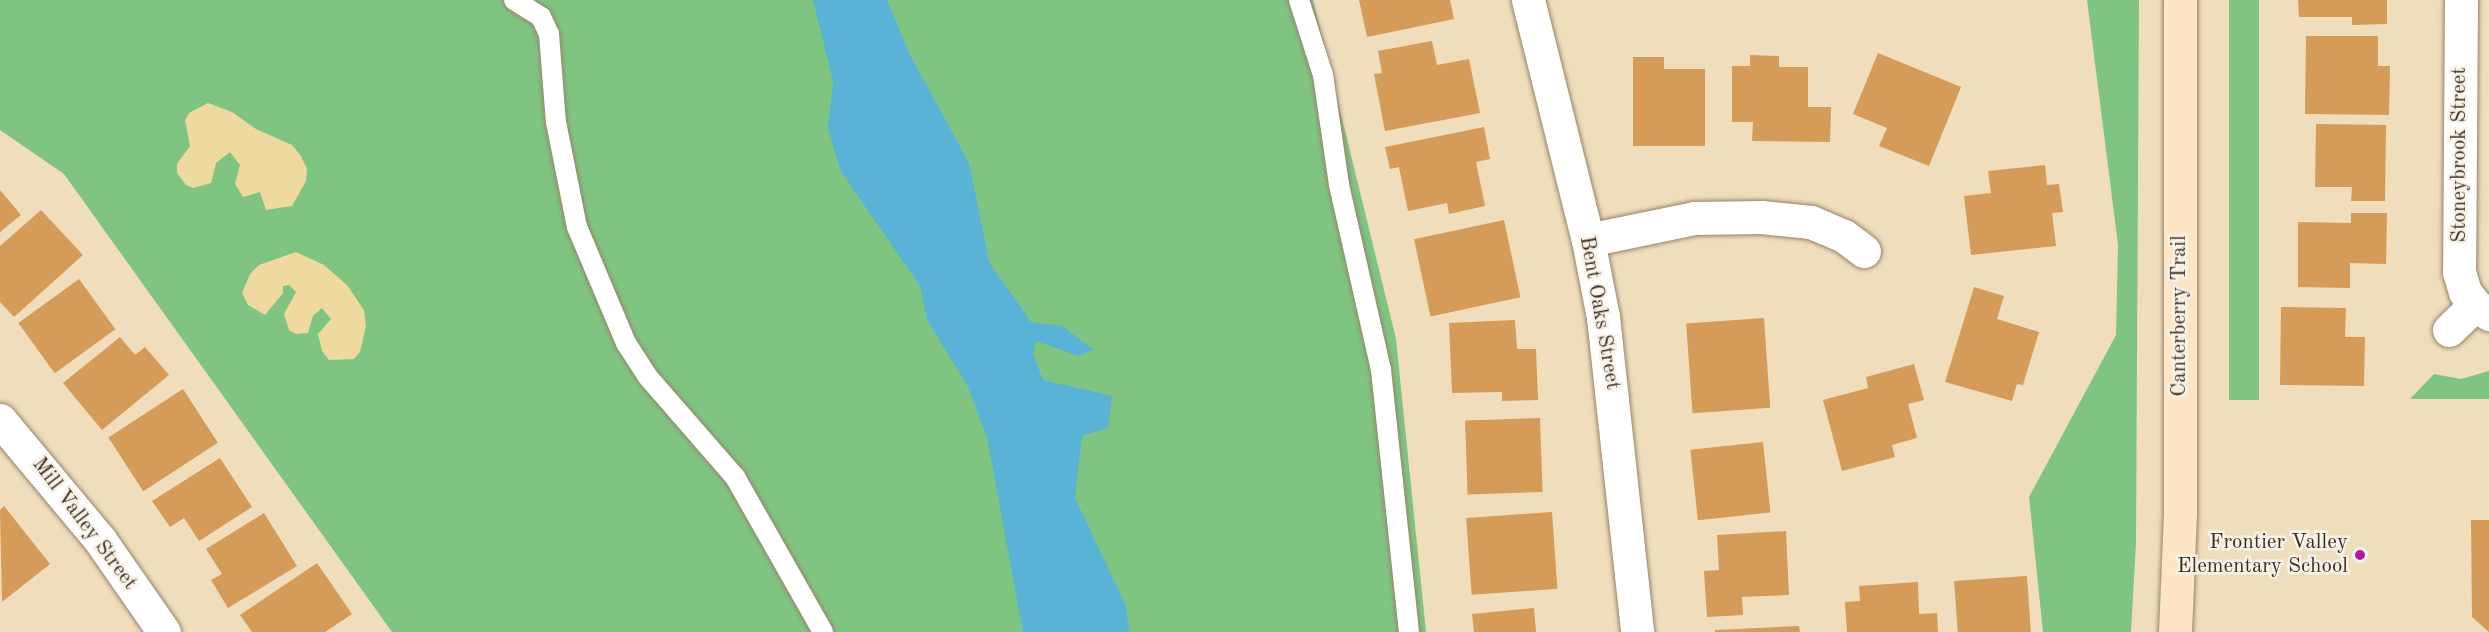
<!DOCTYPE html>
<style>
body{margin:0}
#map{position:relative;width:2489px;height:632px;overflow:hidden;background:#f0ddbc;font-family:"Old Standard TT",serif}
div>[style]{position:absolute}
.green>*{inset:0;background:#7fc581;transform-origin:0 0}
.sand>*{inset:0;background:#eeda9e}
.water>*{inset:0;background:#58b3d6}
.building>*{inset:0;background:#d59b58;transform-origin:0 0}
.roads{filter:drop-shadow(0 0 2px #96846d) drop-shadow(0 0 2px #96846d)}
.lane>*{height:20px;margin:-10px;padding:0 10px;transform-origin:10px;border-radius:10px;background:#fff}
.street>*{height:33px;margin:-16.5px;padding:0 16.5px;transform-origin:16.5px;border-radius:16.5px;background:#fff}
.secondary>*{height:33px;margin:-16.5px;padding:0 16.5px;transform-origin:16.5px;border-radius:16.5px;background:#fde5c5}
.dots>*{width:16px;height:16px;translate:-50% -50%;box-sizing:border-box;border:3px solid #f7f3e8;border-radius:50%}
span{translate:-50% -50%;white-space:nowrap;text-align:center;line-height:1.15;-webkit-text-stroke:5px #f7f3e8;paint-order:stroke}
.street-label{font-size:21px;color:#3b2a1e}
.poi-label{font-size:21px;color:#3b2a1e}
.right{translate:-100% -50%;text-align:right}
</style>
<div id="map">
<div class="green">
<i style="clip-path:polygon(0 0,1313px 0,1396px 339px,1426px 632px,392px 632px,64px 174px,0 130px)"></i>
<i style="clip-path:polygon(2087px 0,2139px 0,2136px 542px,2131px 632px,2043px 632px,2029px 497px,2116px 335px,2118px 245px)"></i>
<i style="left:2229px;top:0;width:30px;height:400px"></i>
<i style="clip-path:polygon(2489px 371px,2489px 399px,2410px 399px,2434px 374px,2461px 379px)"></i>
</div>
<div class="sand">
<i style="clip-path:polygon(208px 103px,232px 112px,256px 129px,292px 145px,301px 156px,307px 169px,306px 181px,292px 206px,266px 210px,260px 192px,243px 197px,235px 184px,240px 165px,230px 152px,216px 163px,211px 183px,193px 188px,186px 185px,177px 173px,177px 164px,190px 146px,185px 120px,189px 113px)"></i>
<i style="clip-path:polygon(296px 252px,324px 265px,347px 285px,364px 310px,366px 326px,360px 352px,354px 359px,329px 360px,322px 351px,318px 334px,331px 319px,322px 308px,313px 316px,308px 333px,296px 334px,289px 330px,284px 314px,296px 292px,289px 285px,283px 286px,283px 293px,265px 315px,248px 305px,242px 293px,250px 274px,259px 265px)"></i>
</div>
<div class="water">
<i style="clip-path:polygon(813px 0,887px 0,909px 53px,969px 163px,989px 262px,1031px 322px,1062px 326px,1094px 350px,1078px 356px,1036px 341px,1033px 354px,1043px 380px,1112px 396px,1108px 428px,1082px 436px,1075px 498px,1126px 606px,1129px 632px,1023px 632px,987px 437px,967px 385px,927px 320px,920px 286px,840px 170px,828px 127px,833px 81px)"></i>
</div>
<div class="building">
<i style="clip-path:polygon(1359px 0,1450px 0,1454px 19px,1367px 37px)"></i>
<i style="clip-path:polygon(2298px 0,2387px 0,2387px 24px,2352px 25px,2352px 17px,2299px 17px)"></i>
<i style="clip-path:polygon(2306px 36px,2378px 36px,2378px 66px,2390px 66px,2389px 115px,2305px 114px)"></i>
<i style="clip-path:polygon(1432px 41px,1437px 65px,1469px 59px,1480px 113px,1385px 131px,1374px 74px,1382px 73px,1378px 51px)"></i>
<i style="clip-path:polygon(1878px 53px,1961px 87px,1929px 166px,1879px 146px,1887px 128px,1853px 114px)"></i>
<i style="clip-path:polygon(1750px 55px,1779px 56px,1779px 67px,1808px 67px,1808px 107px,1831px 107px,1830px 142px,1752px 141px,1753px 122px,1732px 122px,1732px 66px,1750px 66px)"></i>
<i style="clip-path:polygon(1633px 57px,1664px 57px,1664px 69px,1705px 69px,1705px 146px,1633px 146px)"></i>
<i style="clip-path:polygon(2316px 124px,2386px 125px,2385px 201px,2351px 201px,2352px 187px,2315px 187px)"></i>
<i style="clip-path:polygon(1484px 127px,1490px 159px,1476px 162px,1485px 206px,1449px 214px,1447px 203px,1408px 211px,1399px 167px,1390px 169px,1385px 147px)"></i>
<i style="clip-path:polygon(2045px 165px,2047px 185px,2059px 184px,2063px 212px,2052px 213px,2056px 246px,1971px 255px,1964px 196px,1991px 193px,1988px 171px)"></i>
<i style="clip-path:polygon(0 190px,21px 215px,0 232px)"></i>
<i style="clip-path:polygon(41px 210px,83px 255px,14px 317px,0 302px,0 246px)"></i>
<i style="clip-path:polygon(2351px 213px,2387px 213px,2386px 264px,2350px 263px,2350px 288px,2298px 287px,2298px 222px,2351px 223px)"></i>
<i style="left:1504px;top:220px;width:79px;height:92px;rotate:78deg"></i>
<i style="left:79px;top:279px;width:62px;height:75px;rotate:54deg"></i>
<i style="clip-path:polygon(1974px 287px,2004px 296px,1997px 319px,2039px 332px,2023px 385px,2017px 384px,2012px 401px,1945px 382px)"></i>
<i style="clip-path:polygon(2281px 307px,2346px 308px,2345px 337px,2365px 337px,2364px 386px,2280px 385px)"></i>
<i style="left:1764px;top:318px;width:90px;height:78px;rotate:86deg"></i>
<i style="clip-path:polygon(1515px 320px,1517px 349px,1536px 349px,1538px 400px,1502px 401px,1502px 392px,1452px 393px,1449px 323px)"></i>
<i style="clip-path:polygon(120px 337px,135px 355px,145px 347px,169px 375px,102px 430px,63px 383px)"></i>
<i style="clip-path:polygon(1914px 364px,1924px 400px,1908px 404px,1917px 438px,1892px 445px,1895px 457px,1842px 471px,1823px 400px,1868px 388px,1866px 377px)"></i>
<i style="left:183px;top:389px;width:64px;height:89px;rotate:57deg"></i>
<i style="left:1540px;top:418px;width:74px;height:75px;rotate:88deg"></i>
<i style="left:1763px;top:442px;width:71px;height:73px;rotate:84deg"></i>
<i style="clip-path:polygon(220px 458px,252px 507px,199px 541px,184px 518px,170px 527px,152px 501px)"></i>
<i style="clip-path:polygon(4px 506px,50px 564px,2px 602px,0 510px)"></i>
<i style="left:1552px;top:512px;width:77px;height:86px;rotate:86deg"></i>
<i style="clip-path:polygon(264px 513px,297px 566px,228px 608px,211px 580px,222px 574px,206px 549px)"></i>
<i style="clip-path:polygon(2471px 520px,2489px 520px,2489px 632px,2472px 617px)"></i>
<i style="clip-path:polygon(1786px 531px,1789px 595px,1742px 597px,1743px 615px,1707px 617px,1704px 571px,1719px 570px,1717px 535px)"></i>
<i style="clip-path:polygon(317px 563px,352px 614px,325px 632px,252px 632px,240px 615px)"></i>
<i style="left:2027px;top:576px;width:56px;height:73px;rotate:86deg"></i>
<i style="clip-path:polygon(1918px 582px,1919px 614px,1937px 613px,1938px 632px,1847px 632px,1845px 602px,1860px 601px,1859px 586px)"></i>
<i style="clip-path:polygon(1534px 608px,1536px 632px,1474px 632px,1472px 614px)"></i>
<i style="clip-path:polygon(1799px 626px,1800px 632px,1715px 632px,1715px 630px)"></i>
</div>
<div class="roads">
<div class="lane">
<i style="left:514px;top:0;width:32px;rotate:32deg"></i>
<i style="left:541px;top:17px;width:19px;rotate:65deg"></i>
<i style="left:549px;top:34px;width:88px;rotate:85.5deg"></i>
<i style="left:556px;top:122px;width:107px;rotate:78.7deg"></i>
<i style="left:577px;top:227px;width:126px;rotate:67.1deg"></i>
<i style="left:626px;top:343px;width:40px;rotate:57.1deg"></i>
<i style="left:648px;top:377px;width:133px;rotate:49deg"></i>
<i style="left:735px;top:477px;width:178px;rotate:60.4deg"></i>
<i style="left:1299px;top:0;width:79px;rotate:72.3deg"></i>
<i style="left:1323px;top:75px;width:111px;rotate:81.7deg"></i>
<i style="left:1339px;top:185px;width:190px;rotate:77.2deg"></i>
<i style="left:1381px;top:370px;width:263px;rotate:83.9deg"></i>
</div>
<div class="street">
<i style="left:1528px;top:0;width:247px;rotate:76deg"></i>
<i style="left:1588px;top:240px;width:78px;rotate:79deg"></i>
<i style="left:1603px;top:317px;width:317px;rotate:83.8deg"></i>
<i style="left:2461px;top:0;width:272px;rotate:90.4deg"></i>
<i style="left:2459px;top:272px;width:21px;rotate:73deg"></i>
<i style="left:2465px;top:292px;width:16px;rotate:52deg"></i>
<i style="left:2475px;top:305px;width:17px;rotate:33deg"></i>
<i style="left:1588px;top:240px;width:108px;rotate:-11.7deg"></i>
<i style="left:1694px;top:218px;width:67px;rotate:-0.9deg"></i>
<i style="left:1761px;top:217px;width:50px;rotate:5.7deg"></i>
<i style="left:1811px;top:222px;width:36px;rotate:23deg"></i>
<i style="left:1844px;top:236px;width:25px;rotate:37deg"></i>
<i style="left:2449px;top:330px;width:36px;rotate:-44deg"></i>
<i style="left:0;top:420px;width:156px;rotate:50.2deg"></i>
<i style="left:100px;top:540px;width:112px;rotate:55.2deg"></i>
</div>
<div class="secondary">
<i style="left:2175px;top:632px;width:118px;rotate:-87.6deg"></i>
<i style="left:2180px;top:514px;width:514px;rotate:-90deg"></i>
</div>
</div>
<div class="dots">
<i style="left:2360px;top:555px;background:#b5179e"></i>
</div>
<div class="street-label">
<span style="left:2460px;top:155px;rotate:-90deg">Stoneybrook Street</span>
<span style="left:1599px;top:313px;rotate:80deg">Bent Oaks Street</span>
<span style="left:2180px;top:316px;rotate:-90deg">Canterberry Trail</span>
<span style="left:84px;top:524px;rotate:53deg">Mill Valley Street</span>
</div>
<div class="poi-label">
<span class="right" style="left:2348px;top:555px">Frontier Valley<br>Elementary School</span>
</div>
</div>
